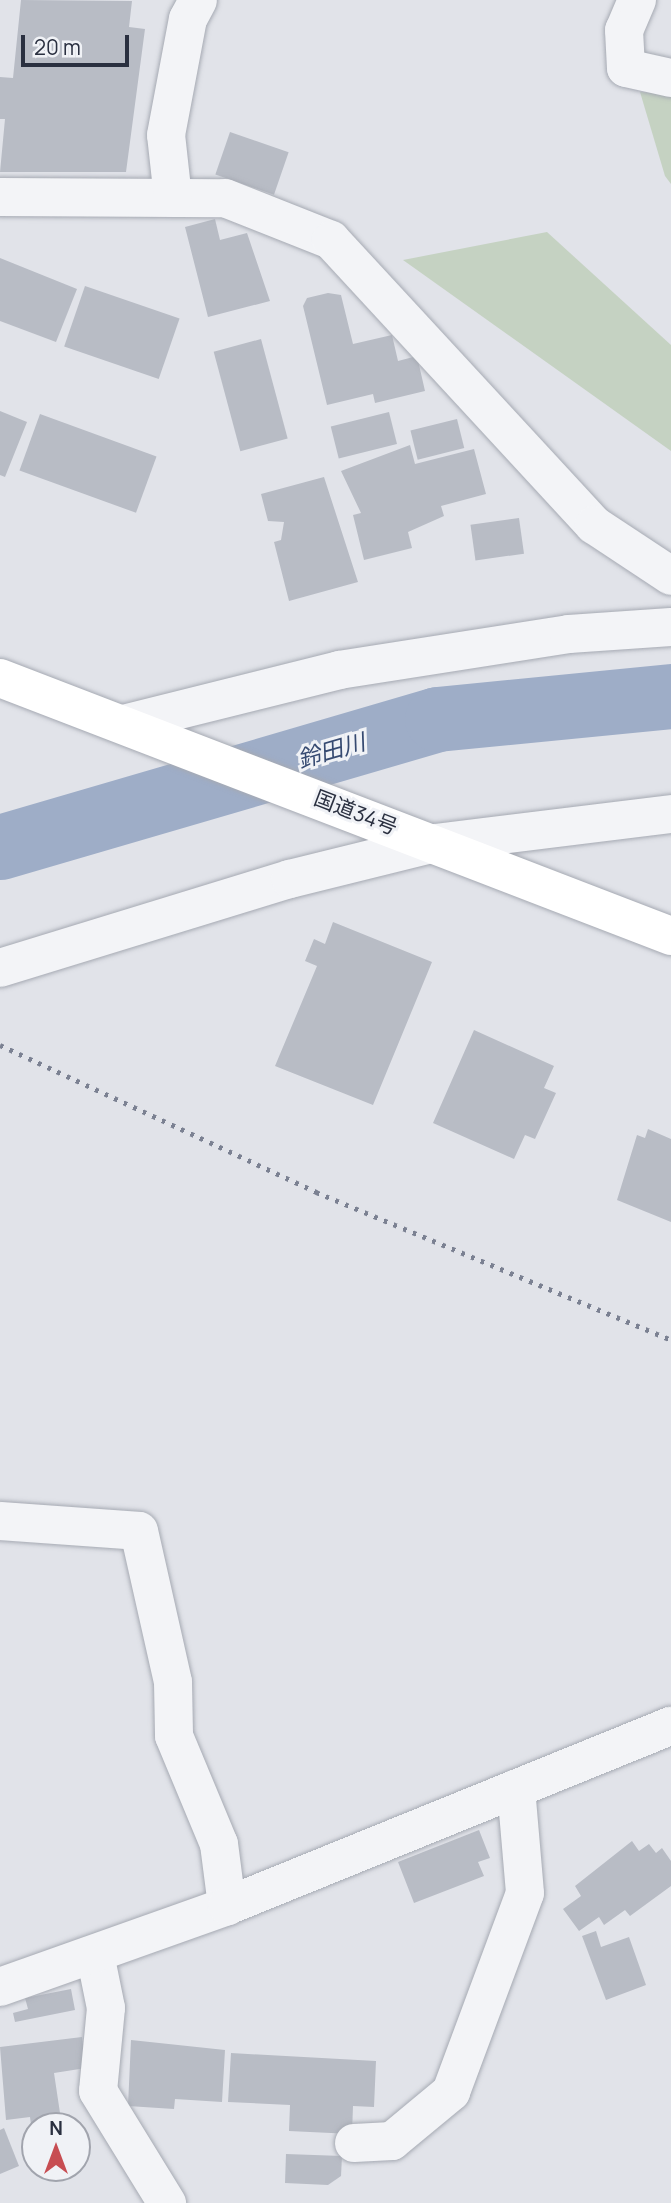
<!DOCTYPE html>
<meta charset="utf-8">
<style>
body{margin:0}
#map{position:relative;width:671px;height:2203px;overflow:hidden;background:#e1e3e9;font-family:Manrope,"Noto Sans JP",sans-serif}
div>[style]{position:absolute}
.green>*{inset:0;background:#c5d2c2}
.river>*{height:65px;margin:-32.5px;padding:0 32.5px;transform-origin:32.5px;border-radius:32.5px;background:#9eadc7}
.building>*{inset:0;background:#b8bcc5;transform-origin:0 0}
.roads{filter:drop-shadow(0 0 2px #a6aab3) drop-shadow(0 0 2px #a6aab3)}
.minor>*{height:38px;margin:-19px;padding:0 19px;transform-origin:19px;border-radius:19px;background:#f3f4f7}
.highway>*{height:38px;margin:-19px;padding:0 19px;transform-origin:19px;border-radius:19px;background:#fff}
.rail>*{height:5px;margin-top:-2.5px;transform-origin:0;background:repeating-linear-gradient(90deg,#7b8192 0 3.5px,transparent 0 10.5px)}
span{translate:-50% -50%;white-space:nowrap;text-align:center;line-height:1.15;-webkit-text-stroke:6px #f0f2f6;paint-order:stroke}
.street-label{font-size:21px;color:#2a3040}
.water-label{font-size:23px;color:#364a71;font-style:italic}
.north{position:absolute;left:21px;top:2112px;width:70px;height:70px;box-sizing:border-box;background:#f0f2f6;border:2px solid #a1a4ad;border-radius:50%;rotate:0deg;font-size:19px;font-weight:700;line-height:28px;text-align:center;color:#2a3040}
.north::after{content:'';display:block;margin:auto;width:24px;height:32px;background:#c74d52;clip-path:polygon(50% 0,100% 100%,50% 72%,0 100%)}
.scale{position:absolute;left:21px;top:35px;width:108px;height:32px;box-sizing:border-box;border:4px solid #2a3040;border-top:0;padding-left:9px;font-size:21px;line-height:24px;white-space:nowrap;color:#2a3040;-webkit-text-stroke:5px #f0f2f6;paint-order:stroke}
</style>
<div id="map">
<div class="green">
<i style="clip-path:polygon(640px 92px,671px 94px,671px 184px,665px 176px)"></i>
<i style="clip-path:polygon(547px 232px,671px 345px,671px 451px,403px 260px)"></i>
</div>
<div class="river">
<i style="left:0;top:847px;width:455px;rotate:-16.3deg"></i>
<i style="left:437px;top:719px;width:235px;rotate:-5.6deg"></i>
</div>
<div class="building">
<i style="clip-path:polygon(21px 0,132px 1px,129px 27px,145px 29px,126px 172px,0 172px,5px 119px,0 119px,0 77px,13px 78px)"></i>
<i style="left:230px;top:132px;width:62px;height:45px;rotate:19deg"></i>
<i style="clip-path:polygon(215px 219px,220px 240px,247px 233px,270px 301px,208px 317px,185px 227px)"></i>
<i style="clip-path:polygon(0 258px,77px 289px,56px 342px,0 321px)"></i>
<i style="left:85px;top:286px;width:100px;height:64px;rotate:19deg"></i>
<i style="clip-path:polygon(328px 293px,341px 295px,353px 344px,392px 335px,398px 361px,417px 356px,425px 391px,375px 403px,373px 394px,327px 405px,303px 306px,307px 298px)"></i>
<i style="left:261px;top:339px;width:103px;height:49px;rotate:75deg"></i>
<i style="clip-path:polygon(0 411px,27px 422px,5px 477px,0 475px)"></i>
<i style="left:389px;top:412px;width:33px;height:60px;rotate:76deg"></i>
<i style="left:40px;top:414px;width:124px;height:60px;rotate:20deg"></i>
<i style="left:457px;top:419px;width:30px;height:48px;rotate:76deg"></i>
<i style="clip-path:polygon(410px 445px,415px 464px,474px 449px,486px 494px,441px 506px,444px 516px,408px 532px,412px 548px,364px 560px,353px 515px,361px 513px,341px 471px)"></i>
<i style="clip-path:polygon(324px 477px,358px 582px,289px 601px,274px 542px,281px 540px,284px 522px,268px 521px,261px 494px)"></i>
<i style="left:519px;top:518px;width:36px;height:49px;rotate:82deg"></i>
<i style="clip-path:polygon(333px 922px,432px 962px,373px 1105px,275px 1066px,317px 966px,305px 961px,314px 939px,325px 944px)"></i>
<i style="clip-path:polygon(474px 1030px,554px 1066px,544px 1088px,556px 1093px,535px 1139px,525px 1135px,514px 1159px,433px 1123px)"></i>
<i style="clip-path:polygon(648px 1129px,671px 1139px,671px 1222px,617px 1200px,637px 1135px,645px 1138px)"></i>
<i style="clip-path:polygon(479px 1830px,490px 1858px,478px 1862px,484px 1876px,414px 1903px,398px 1862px)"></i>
<i style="clip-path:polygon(632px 1841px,639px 1851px,649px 1844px,656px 1853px,662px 1848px,671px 1861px,671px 1886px,630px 1916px,625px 1910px,604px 1925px,599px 1917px,579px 1931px,563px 1909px,581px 1896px,575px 1886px)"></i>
<i style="clip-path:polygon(596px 1931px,601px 1947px,629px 1937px,646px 1985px,606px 2000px,582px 1936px)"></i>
<i style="clip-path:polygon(71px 1989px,75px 2010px,15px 2022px,13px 2013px,28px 2009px,25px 1998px)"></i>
<i style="clip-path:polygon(82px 2037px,86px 2068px,54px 2073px,60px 2113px,50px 2115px,51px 2126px,35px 2126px,33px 2139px,30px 2117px,6px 2120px,0 2047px)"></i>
<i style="clip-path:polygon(131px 2040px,225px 2050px,222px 2102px,175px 2099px,174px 2109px,128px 2106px)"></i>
<i style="clip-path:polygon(231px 2053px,376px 2061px,374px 2107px,353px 2106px,352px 2134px,289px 2131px,290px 2105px,228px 2102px)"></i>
<i style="clip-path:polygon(4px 2128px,19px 2166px,0 2174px,0 2130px)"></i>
<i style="clip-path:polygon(286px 2154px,342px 2156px,341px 2176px,328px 2185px,285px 2183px)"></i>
</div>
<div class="roads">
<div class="minor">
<i style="left:637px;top:0;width:33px;rotate:113deg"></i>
<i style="left:624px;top:30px;width:38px;rotate:87deg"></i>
<i style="left:626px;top:68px;width:46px;rotate:12.5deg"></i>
<i style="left:0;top:197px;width:225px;rotate:0.3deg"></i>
<i style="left:225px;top:198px;width:114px;rotate:21.6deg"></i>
<i style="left:331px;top:240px;width:388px;rotate:47.3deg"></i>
<i style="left:594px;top:525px;width:92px;rotate:33.5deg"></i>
<i style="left:173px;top:198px;width:63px;rotate:-96.3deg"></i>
<i style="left:166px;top:135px;width:118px;rotate:-79.3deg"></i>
<i style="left:188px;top:19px;width:21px;rotate:-62deg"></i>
<i style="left:123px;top:724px;width:223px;rotate:-14deg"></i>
<i style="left:339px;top:670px;width:233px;rotate:-8.9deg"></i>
<i style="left:569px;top:634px;width:102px;rotate:-3.9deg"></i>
<i style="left:0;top:968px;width:303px;rotate:-17.1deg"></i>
<i style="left:290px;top:879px;width:149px;rotate:-13.9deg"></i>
<i style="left:435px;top:843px;width:238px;rotate:-7deg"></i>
<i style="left:0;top:1521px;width:139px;rotate:4.1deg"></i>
<i style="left:139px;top:1531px;width:155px;rotate:77.3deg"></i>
<i style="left:173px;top:1682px;width:54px;rotate:88.9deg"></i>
<i style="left:174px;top:1736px;width:117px;rotate:67.4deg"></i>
<i style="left:219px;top:1844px;width:63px;rotate:82.6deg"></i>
<i style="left:95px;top:1954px;width:55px;rotate:78.5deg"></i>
<i style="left:106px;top:2008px;width:83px;rotate:95.5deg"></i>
<i style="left:98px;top:2091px;width:132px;rotate:58.4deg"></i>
<i style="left:0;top:1987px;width:241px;rotate:-19.6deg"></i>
<i style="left:227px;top:1906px;width:479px;rotate:-22.1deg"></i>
<i style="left:354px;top:2143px;width:38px;rotate:-3deg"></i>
<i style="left:392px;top:2141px;width:77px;rotate:-39.7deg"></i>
<i style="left:451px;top:2092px;width:212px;rotate:-69.6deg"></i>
<i style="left:525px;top:1893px;width:105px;rotate:-94.9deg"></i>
</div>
<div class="highway">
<i style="left:0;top:678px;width:719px;rotate:21.03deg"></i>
</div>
</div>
<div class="rail">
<i style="left:0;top:1045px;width:349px;rotate:24.9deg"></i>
<i style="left:316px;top:1192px;width:385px;rotate:22.6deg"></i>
</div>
<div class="street-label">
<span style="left:356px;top:812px;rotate:21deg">国道34号</span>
</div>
<div class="water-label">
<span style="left:331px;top:750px;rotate:-16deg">鈴田川</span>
</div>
<div class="north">N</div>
<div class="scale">20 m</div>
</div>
